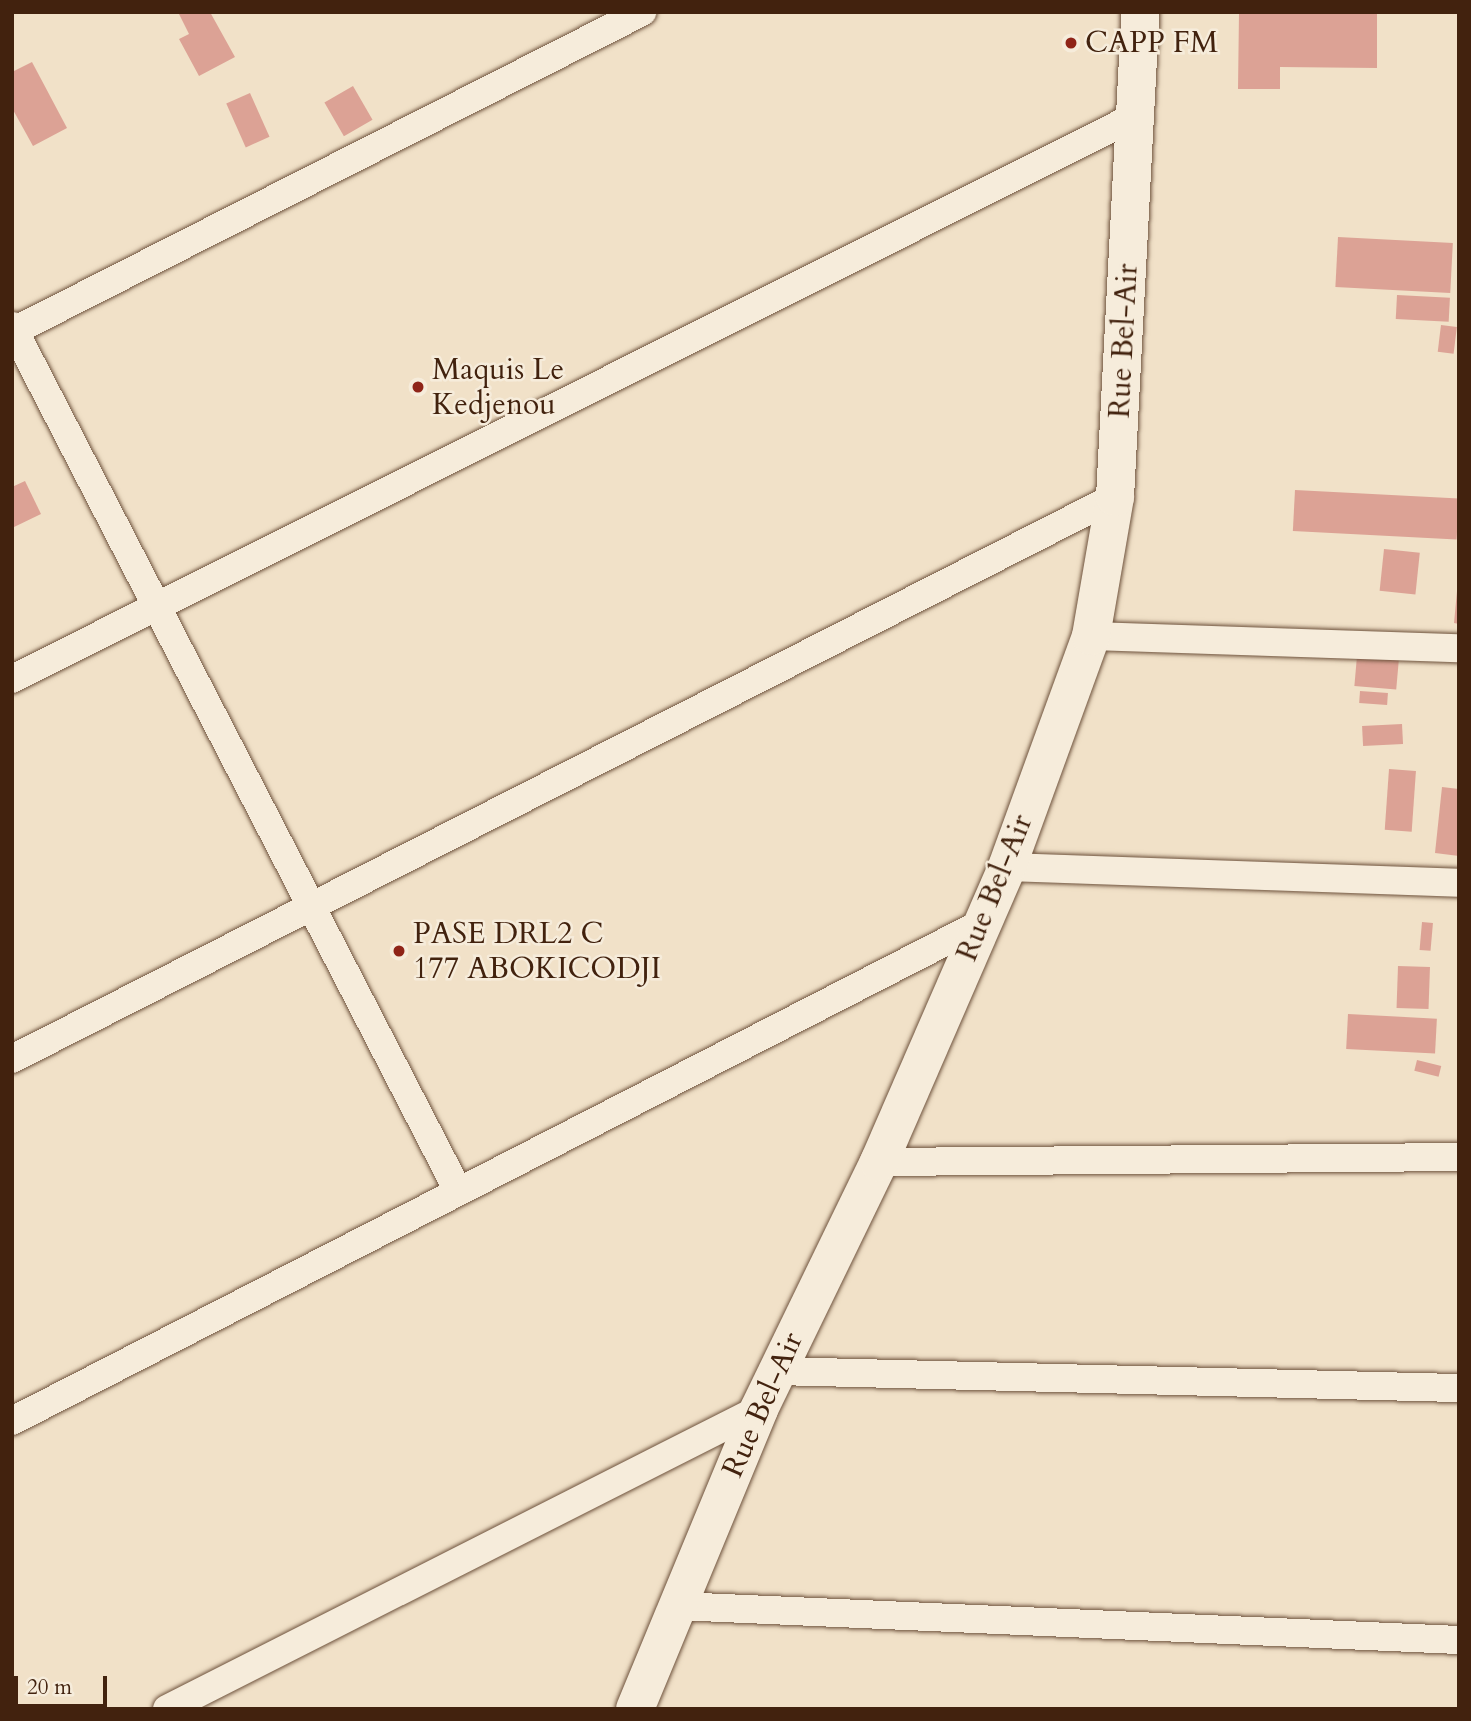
<!DOCTYPE html>
<style>
body{margin:0}
#map{position:relative;width:1471px;height:1721px;overflow:hidden;background:#f1e1c8;font-family:Cardo,serif}
div>[style]{position:absolute}
.building>*{inset:0;background:#dca295;transform-origin:0 0}
.roads{filter:drop-shadow(0 0 2px #6e523c) drop-shadow(0 0 2px #6e523c)}
.minor>*{height:28px;margin:-14px;padding:0 14px;transform-origin:14px;border-radius:14px;background:#f6ecdb}
.secondary>*{height:38px;margin:-19px;padding:0 19px;transform-origin:19px;border-radius:19px;background:#f6ecdb}
.dots>*{width:19px;height:19px;translate:-50% -50%;box-sizing:border-box;border:4px solid #f6ecdb;border-radius:50%}
span{translate:-50% -50%;white-space:nowrap;text-align:center;line-height:1.15;-webkit-text-stroke:5px #f6ecdb;paint-order:stroke}
.poi-label{font-size:30px;color:#42220e}
.left{translate:0 -50%;text-align:left}
.street-label{font-size:30px;color:#42220e}
.frame{position:absolute;inset:0;border:14px solid #42220e;pointer-events:none}
.scale{position:absolute;left:14px;top:1676px;width:93px;height:32px;box-sizing:border-box;border:4px solid #42220e;border-top:0;padding-left:9px;font-size:21px;line-height:24px;white-space:nowrap;color:#42220e;-webkit-text-stroke:5px #f6ecdb;paint-order:stroke}
</style>
<div id="map">
<div class="building">
<i style="clip-path:polygon(178px 12px,210px 12px,235px 57px,199px 76px,179px 39px,189px 34px)"></i>
<i style="clip-path:polygon(1239px 12px,1377px 12px,1377px 68px,1280px 67px,1280px 89px,1238px 89px)"></i>
<i style="clip-path:polygon(32px 62px,67px 128px,33px 146px,12px 108px,12px 72px)"></i>
<i style="left:353px;top:86px;width:39px;height:33px;rotate:60deg"></i>
<i style="left:250px;top:93px;width:48px;height:26px;rotate:66deg"></i>
<i style="left:1338px;top:237px;width:115px;height:50px;rotate:3deg"></i>
<i style="left:1397px;top:295px;width:53px;height:24px;rotate:3deg"></i>
<i style="left:1441px;top:325px;width:16px;height:27px;rotate:7deg"></i>
<i style="clip-path:polygon(25px 481px,41px 514px,12px 528px,12px 487px)"></i>
<i style="left:1295px;top:490px;width:164px;height:41px;rotate:3deg"></i>
<i style="left:1384px;top:549px;width:36px;height:42px;rotate:6deg"></i>
<i style="clip-path:polygon(1457px 591px,1459px 591px,1459px 624px,1454px 623px)"></i>
<i style="left:1357px;top:656px;width:42px;height:30px;rotate:5deg"></i>
<i style="left:1360px;top:691px;width:28px;height:12px;rotate:4deg"></i>
<i style="left:1402px;top:724px;width:20px;height:40px;rotate:87deg"></i>
<i style="left:1389px;top:769px;width:27px;height:61px;rotate:4deg"></i>
<i style="clip-path:polygon(1442px 787px,1459px 789px,1459px 856px,1435px 853px)"></i>
<i style="left:1422px;top:922px;width:11px;height:28px;rotate:5deg"></i>
<i style="left:1398px;top:966px;width:32px;height:42px;rotate:2deg"></i>
<i style="left:1348px;top:1014px;width:89px;height:35px;rotate:3deg"></i>
<i style="left:1417px;top:1060px;width:25px;height:11px;rotate:14deg"></i>
</div>
<div class="roads">
<div class="minor">
<i style="left:12px;top:326px;width:973px;rotate:62.72deg"></i>
<i style="left:12px;top:332px;width:707px;rotate:-26.93deg"></i>
<i style="left:1091px;top:636px;width:368px;rotate:1.9deg"></i>
<i style="left:12px;top:679px;width:1257px;rotate:-26.61deg"></i>
<i style="left:1007px;top:867px;width:452px;rotate:2deg"></i>
<i style="left:12px;top:1059px;width:1238px;rotate:-27deg"></i>
<i style="left:879px;top:1162px;width:580px;rotate:-0.49deg"></i>
<i style="left:776px;top:1371px;width:683px;rotate:1.43deg"></i>
<i style="left:12px;top:1421px;width:1090px;rotate:-27.18deg"></i>
<i style="left:677px;top:1606px;width:783px;rotate:2.49deg"></i>
<i style="left:167px;top:1709px;width:664px;rotate:-26.87deg"></i>
</div>
<div class="secondary">
<i style="left:635px;top:1709px;width:325px;rotate:-67.5deg"></i>
<i style="left:759px;top:1409px;width:275px;rotate:-64.1deg"></i>
<i style="left:879px;top:1162px;width:322px;rotate:-66.5deg"></i>
<i style="left:1007px;top:867px;width:246px;rotate:-70deg"></i>
<i style="left:1091px;top:636px;width:141px;rotate:-80.2deg"></i>
<i style="left:1115px;top:497px;width:486px;rotate:-87deg"></i>
</div>
</div>
<div class="dots">
<i style="left:1071px;top:43px;background:#8f2418"></i>
<i style="left:418px;top:387px;background:#8f2418"></i>
<i style="left:399px;top:951px;background:#8f2418"></i>
</div>
<div class="poi-label">
<span class="left" style="left:1085px;top:43px">CAPP FM</span>
<span class="left" style="left:432px;top:387px">Maquis Le<br>Kedjenou</span>
<span class="left" style="left:413px;top:951px">PASE DRL2 C<br>177 ABOKICODJI</span>
</div>
<div class="street-label">
<span style="left:1124px;top:341px;rotate:-87deg">Rue Bel-Air</span>
<span style="left:995px;top:888px;rotate:-68deg">Rue Bel-Air</span>
<span style="left:763px;top:1405px;rotate:-66deg">Rue Bel-Air</span>
</div>
<div class="frame"></div>
<div class="scale">20 m</div>
</div>
